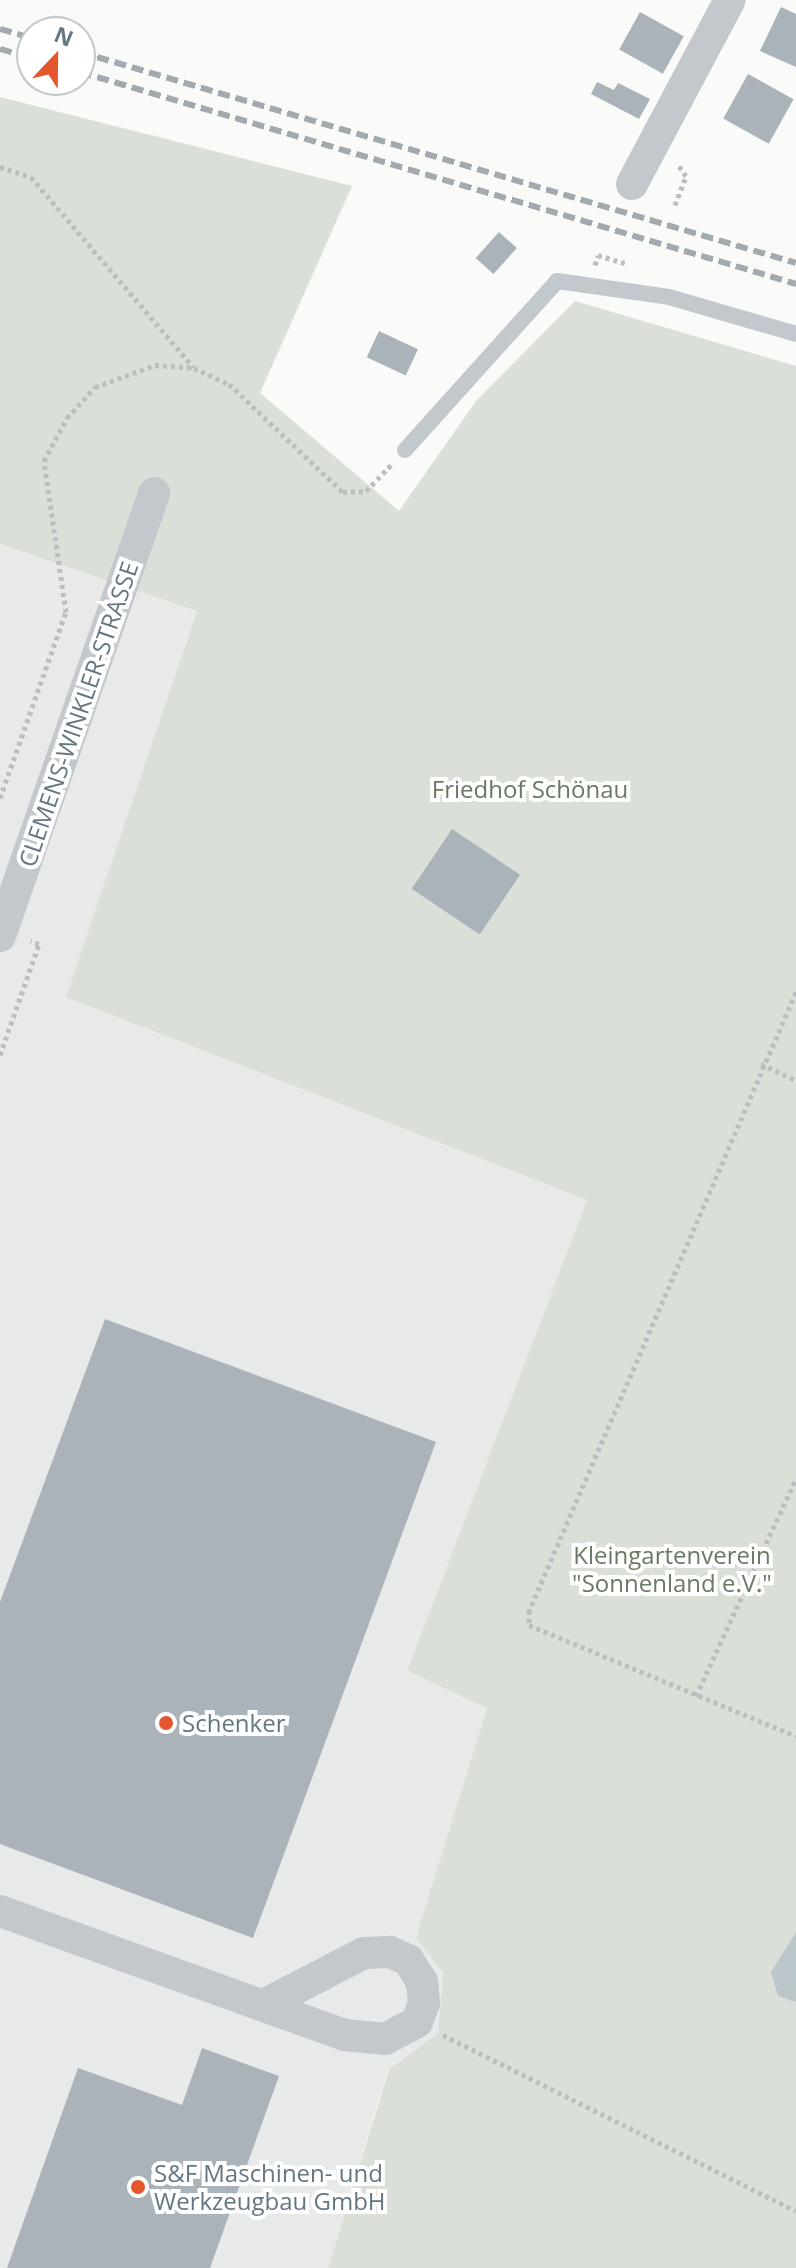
<!DOCTYPE html>
<meta charset="utf-8">
<style>
body{margin:0}
#map{position:relative;width:796px;height:2268px;overflow:hidden;background:#fafaf8;font-family:"Open Sans",sans-serif}
div>[style]{position:absolute}
.built>*{inset:0;background:#e8e9e9}
.green>*{inset:0;background:#dadfd7}
.water>*{inset:0;background:#bbc7cb}
.building>*{inset:0;background:#aab3b9;transform-origin:0 0}
.path>*{height:5px;margin-top:-2.5px;transform-origin:0;background:repeating-linear-gradient(90deg,#bbbfc2 0 4px,transparent 0 8px)}
.service>*{height:16px;margin:-8px;padding:0 8px;transform-origin:8px;border-radius:8px;background:#c3c8cc}
.minor>*{height:32px;margin:-16px;padding:0 16px;transform-origin:16px;border-radius:16px;background:#c3c8cc}
.rail>*{height:6px;margin-top:-3px;transform-origin:0;background:repeating-linear-gradient(90deg,#a2aab0 0 12px,transparent 0 18px)}
.dots>*{width:22px;height:22px;translate:-50% -50%;box-sizing:border-box;border:4px solid #fff;border-radius:50%}
span{translate:-50% -50%;white-space:nowrap;text-align:center;line-height:1.15;-webkit-text-stroke:8px #fff;paint-order:stroke}
.street-label{font-size:24px;color:#657683}
.park-label{font-size:24px;color:#687a64}
.poi-label{font-size:24px;color:#657683}
.left{translate:0 -50%;text-align:left}
.north{position:absolute;left:16px;top:16px;width:80px;height:80px;box-sizing:border-box;background:#fff;border:2px solid #c1c8cd;border-radius:50%;rotate:22deg;font-size:22px;font-weight:700;line-height:32px;text-align:center;color:#657683}
.north::after{content:'';display:block;margin:auto;width:28px;height:36px;background:#e4572e;clip-path:polygon(50% 0,100% 100%,50% 72%,0 100%)}
</style>
<div id="map">
<div class="built">
<i style="clip-path:polygon(0 544px,197px 611px,67px 997px,587px 1200px,407px 1671px,487px 1708px,417px 1938px,443px 1973px,438px 2033px,388px 2069px,328px 2268px,0 2268px)"></i>
</div>
<div class="green">
<i style="clip-path:polygon(0 97px,352px 186px,260px 393px,399px 511px,476px 401px,575px 301px,796px 366px,796px 2268px,328px 2268px,389px 2069px,438px 2033px,443px 1973px,416px 1938px,487px 1708px,407px 1671px,587px 1200px,66px 997px,197px 611px,0 544px)"></i>
</div>
<div class="water">
<i style="clip-path:polygon(796px 1932px,796px 2002px,778px 1996px,771px 1972px)"></i>
</div>
<div class="building">
<i style="clip-path:polygon(781px 7px,796px 14px,796px 67px,760px 51px)"></i>
<i style="left:640px;top:12px;width:50px;height:43px;rotate:29deg"></i>
<i style="left:748px;top:74px;width:52px;height:51px;rotate:29deg"></i>
<i style="clip-path:polygon(597px 82px,614px 90px,618px 83px,650px 99px,639px 119px,591px 94px)"></i>
<i style="left:499px;top:232px;width:24px;height:35px;rotate:42deg"></i>
<i style="left:379px;top:331px;width:43px;height:29px;rotate:25deg"></i>
<i style="left:452px;top:829px;width:82px;height:72px;rotate:34deg"></i>
<i style="clip-path:polygon(105px 1319px,436px 1442px,253px 1938px,0 1844px,0 1602px)"></i>
<i style="clip-path:polygon(202px 2048px,279px 2076px,210px 2268px,7px 2268px,78px 2068px,182px 2105px)"></i>
</div>
<div class="path">
<i style="left:0;top:167px;width:33px;rotate:18deg"></i>
<i style="left:31px;top:177px;width:250px;rotate:49.5deg"></i>
<i style="left:675px;top:205px;width:31px;rotate:-69deg"></i>
<i style="left:686px;top:176px;width:16px;rotate:-125deg"></i>
<i style="left:595px;top:265px;width:10px;rotate:-73deg"></i>
<i style="left:598px;top:255px;width:28px;rotate:17deg"></i>
<i style="left:0;top:798px;width:197px;rotate:-70.5deg"></i>
<i style="left:66px;top:612px;width:153px;rotate:-98.3deg"></i>
<i style="left:44px;top:461px;width:49px;rotate:-61.9deg"></i>
<i style="left:67px;top:418px;width:42px;rotate:-47.9deg"></i>
<i style="left:95px;top:387px;width:64px;rotate:-20.1deg"></i>
<i style="left:155px;top:365px;width:39px;rotate:4deg"></i>
<i style="left:194px;top:368px;width:38px;rotate:25deg"></i>
<i style="left:229px;top:384px;width:157px;rotate:43.5deg"></i>
<i style="left:343px;top:492px;width:23px;rotate:-2deg"></i>
<i style="left:366px;top:491px;width:36px;rotate:-46deg"></i>
<i style="left:796px;top:992px;width:674px;rotate:113.33deg"></i>
<i style="left:529px;top:1611px;width:14px;rotate:90deg"></i>
<i style="left:529px;top:1625px;width:289px;rotate:22.6deg"></i>
<i style="left:0;top:1055px;width:118px;rotate:-70.6deg"></i>
<i style="left:39px;top:944px;width:9px;rotate:-159deg"></i>
<i style="left:761px;top:1064px;width:38px;rotate:25deg"></i>
<i style="left:696px;top:1696px;width:239px;rotate:-65.3deg"></i>
<i style="left:443px;top:2035px;width:394px;rotate:26.5deg"></i>
</div>
<div class="service">
<i style="left:405px;top:450px;width:227px;rotate:-48deg"></i>
<i style="left:557px;top:281px;width:113px;rotate:8.1deg"></i>
<i style="left:669px;top:297px;width:132px;rotate:16.2deg"></i>
</div>
<div class="minor">
<i style="left:632px;top:184px;width:208px;rotate:-62deg"></i>
<i style="left:0;top:936px;width:469px;rotate:-70.8deg"></i>
<i style="left:0;top:1911px;width:367px;rotate:19.8deg"></i>
<i style="left:345px;top:2035px;width:40px;rotate:5.7deg"></i>
<i style="left:385px;top:2039px;width:36px;rotate:-28deg"></i>
<i style="left:417px;top:2022px;width:20px;rotate:-70deg"></i>
<i style="left:424px;top:2003px;width:21px;rotate:-95deg"></i>
<i style="left:422px;top:1982px;width:26px;rotate:-122deg"></i>
<i style="left:408px;top:1960px;width:20px;rotate:-156deg"></i>
<i style="left:390px;top:1952px;width:26px;rotate:178deg"></i>
<i style="left:364px;top:1953px;width:111px;rotate:152.7deg"></i>
</div>
<div class="rail">
<i style="left:0;top:29px;width:33px;rotate:16deg"></i>
<i style="left:0;top:49px;width:33px;rotate:16deg"></i>
<i style="left:80px;top:52px;width:746px;rotate:16.42deg"></i>
<i style="left:80px;top:72px;width:747px;rotate:16.49deg"></i>
</div>
<div class="dots">
<i style="left:166px;top:1723px;background:#e4572e"></i>
<i style="left:138px;top:2187px;background:#e4572e"></i>
</div>
<div class="street-label">
<span style="left:78px;top:714px;rotate:-71deg">CLEMENS-WINKLER-STRASSE</span>
</div>
<div class="park-label">
<span style="left:530px;top:789px">Friedhof Schönau</span>
<span style="left:672px;top:1569px">Kleingartenverein<br>"Sonnenland e.V."</span>
</div>
<div class="poi-label">
<span class="left" style="left:182px;top:1723px">Schenker</span>
<span class="left" style="left:154px;top:2187px">S&amp;F Maschinen- und<br>Werkzeugbau GmbH</span>
</div>
<div class="north">N</div>
</div>
